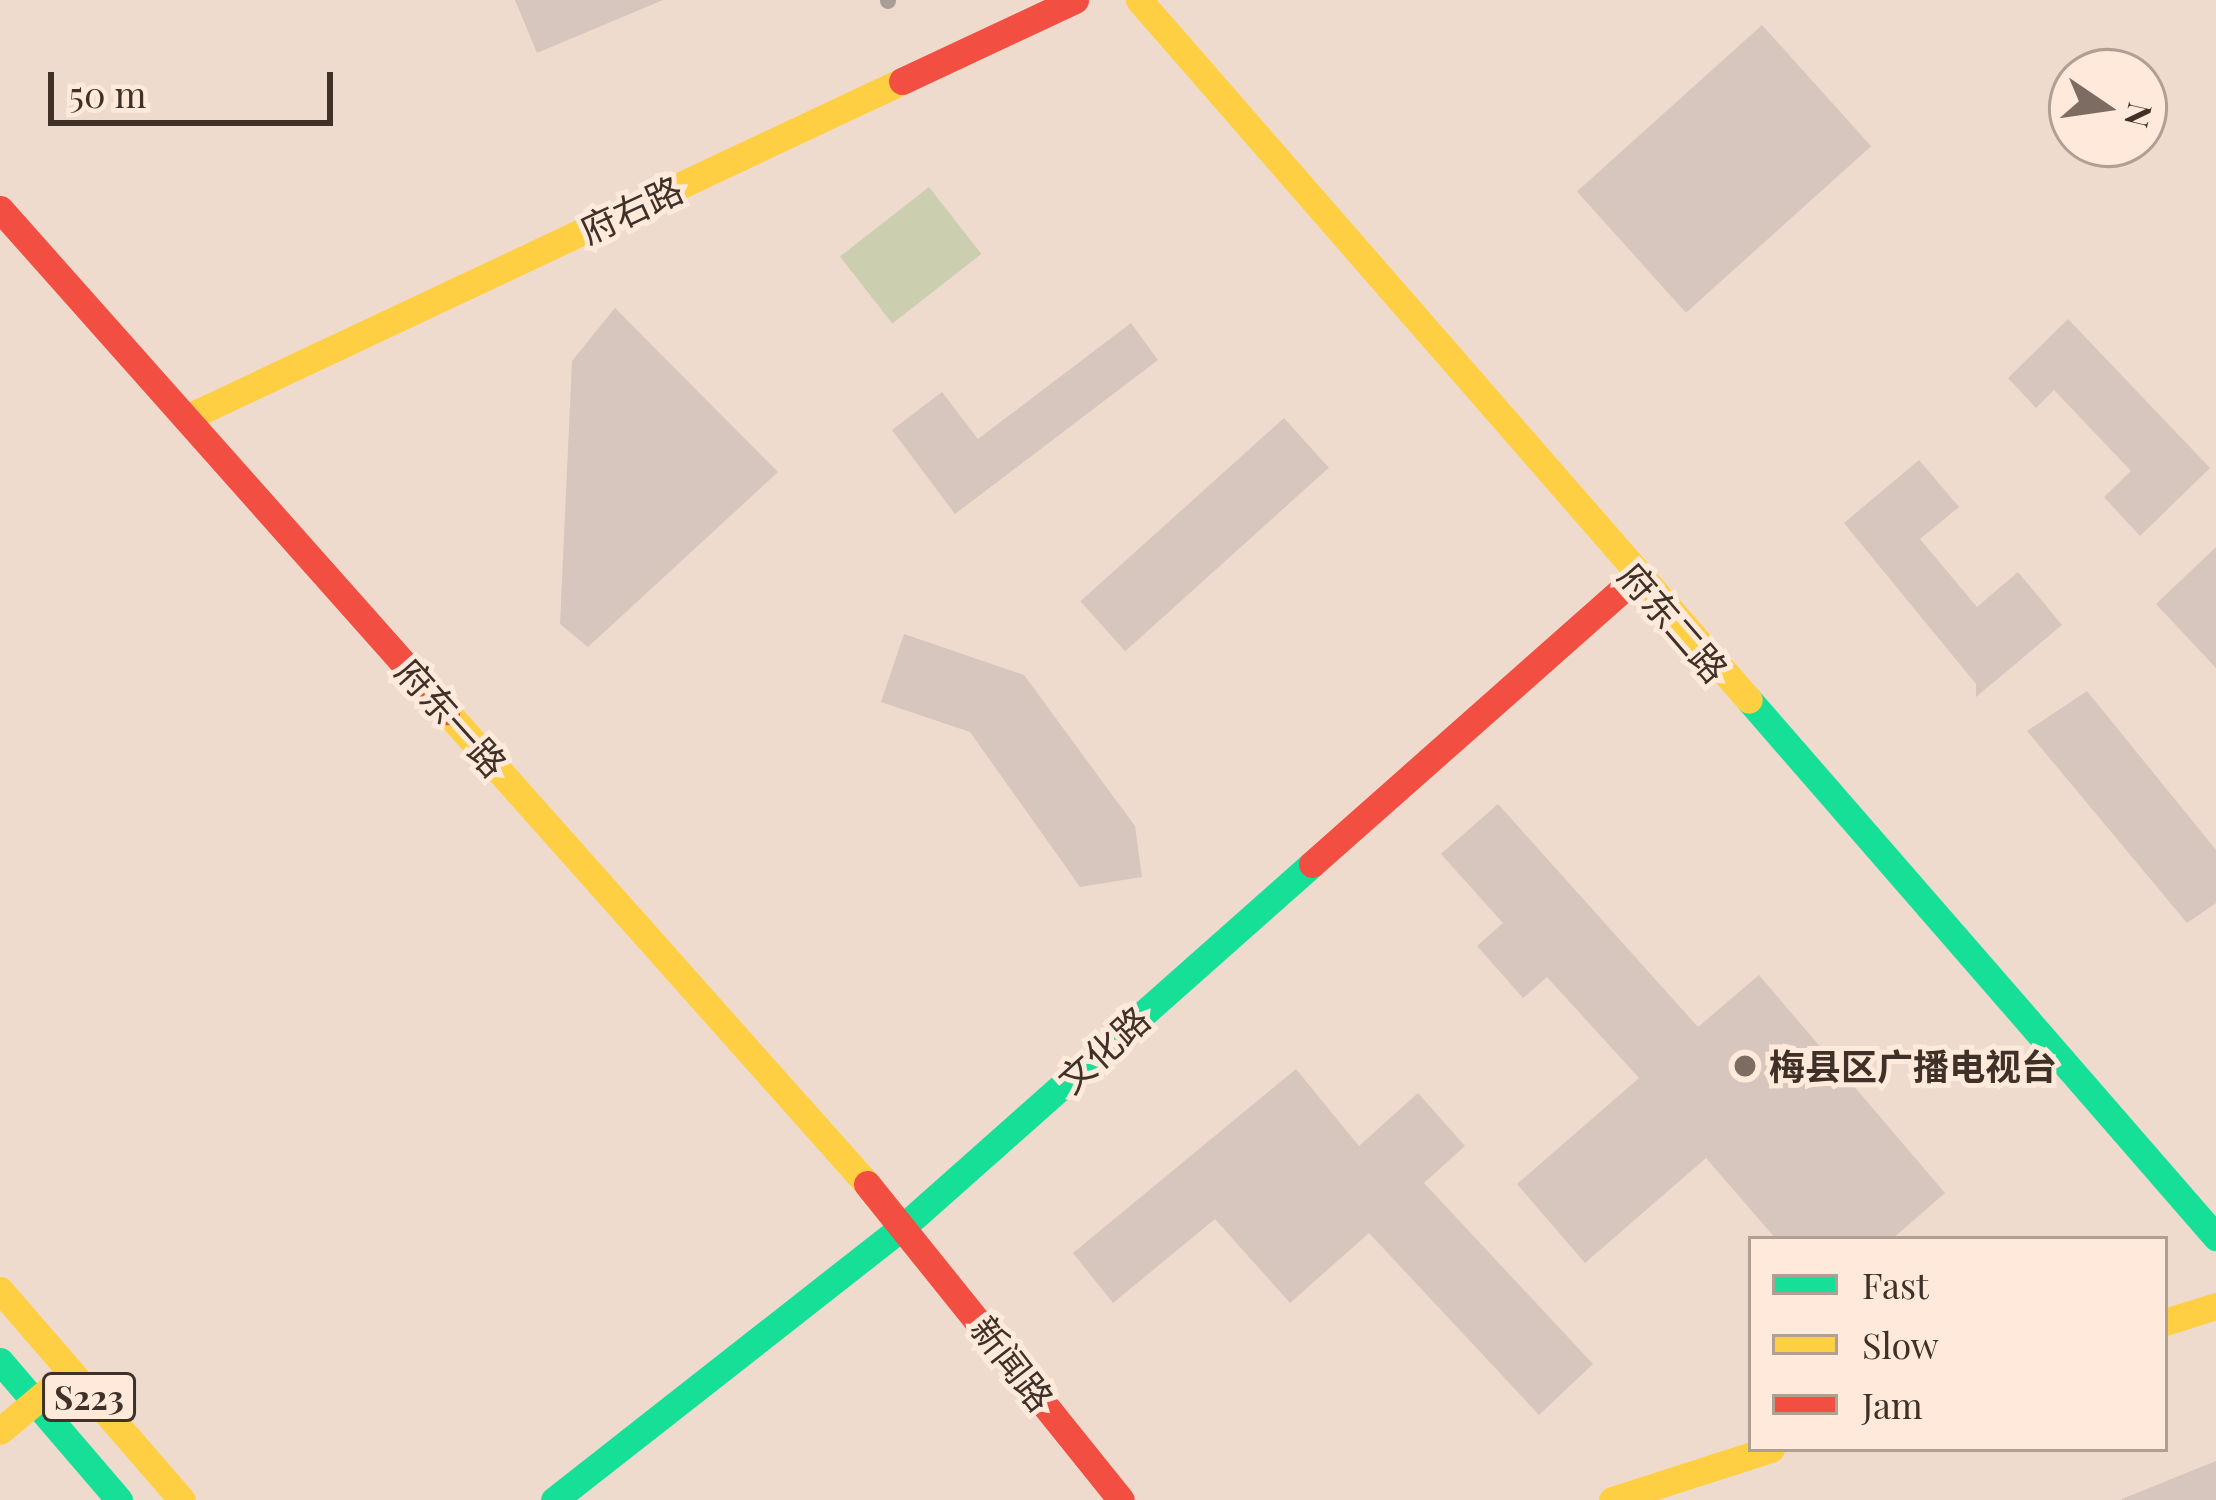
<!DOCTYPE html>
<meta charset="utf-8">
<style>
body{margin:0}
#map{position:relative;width:2216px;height:1500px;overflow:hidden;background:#eedbce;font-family:"Playfair Display","Noto Sans SC",serif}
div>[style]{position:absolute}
.green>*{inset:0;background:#cbceaf;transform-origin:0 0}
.building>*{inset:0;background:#d6c6be;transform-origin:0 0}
.lane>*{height:16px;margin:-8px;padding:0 8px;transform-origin:8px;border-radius:8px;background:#a79f98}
.fast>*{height:27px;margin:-13.5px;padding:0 13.5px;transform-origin:13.5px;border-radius:13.5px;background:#16e098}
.slow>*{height:27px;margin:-13.5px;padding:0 13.5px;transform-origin:13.5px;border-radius:13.5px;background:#ffcf43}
.jam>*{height:27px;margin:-13.5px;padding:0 13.5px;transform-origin:13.5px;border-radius:13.5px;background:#f24e42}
.dots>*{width:33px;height:33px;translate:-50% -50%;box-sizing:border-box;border:6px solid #fee9db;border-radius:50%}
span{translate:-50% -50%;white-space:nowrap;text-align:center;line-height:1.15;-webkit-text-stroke:10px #fee9db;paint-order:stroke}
.shield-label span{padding:3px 9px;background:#fee9db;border:3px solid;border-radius:9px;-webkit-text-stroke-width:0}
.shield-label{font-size:33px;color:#3f3128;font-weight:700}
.street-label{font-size:36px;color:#3f3128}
.poi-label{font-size:36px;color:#3f3128;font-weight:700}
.left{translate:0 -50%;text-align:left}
.legend{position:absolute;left:1748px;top:1236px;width:420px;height:216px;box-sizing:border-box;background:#fee9db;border:3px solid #b29f93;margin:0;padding:15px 21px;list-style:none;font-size:36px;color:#3f3128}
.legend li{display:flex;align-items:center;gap:24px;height:60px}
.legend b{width:60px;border:3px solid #b29f93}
.north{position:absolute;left:2048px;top:48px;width:120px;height:120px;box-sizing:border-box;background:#fee9db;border:3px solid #b29f93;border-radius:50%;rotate:103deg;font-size:33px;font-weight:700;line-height:48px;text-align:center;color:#3f3128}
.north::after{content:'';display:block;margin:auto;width:42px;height:54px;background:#7c6c62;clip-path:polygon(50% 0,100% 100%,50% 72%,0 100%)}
.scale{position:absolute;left:48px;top:72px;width:285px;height:54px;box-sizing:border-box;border:6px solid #3f3128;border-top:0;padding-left:15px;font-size:36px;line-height:42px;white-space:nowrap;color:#3f3128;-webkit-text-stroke:9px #fee9db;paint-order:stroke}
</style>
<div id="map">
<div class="green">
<i style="left:929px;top:187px;width:85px;height:113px;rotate:52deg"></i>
</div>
<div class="building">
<i style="clip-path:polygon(515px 0,663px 0,537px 53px)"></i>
<i style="left:1762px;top:25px;width:163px;height:249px;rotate:48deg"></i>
<i style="clip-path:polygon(615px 308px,778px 472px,588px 647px,560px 624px,572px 361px)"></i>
<i style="clip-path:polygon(2068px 319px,2210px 468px,2140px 536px,2104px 497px,2131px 471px,2054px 390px,2036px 408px,2008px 378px)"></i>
<i style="clip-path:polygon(1131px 323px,1158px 360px,955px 514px,892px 430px,942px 392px,978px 439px)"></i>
<i style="left:1284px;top:418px;width:67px;height:274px;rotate:48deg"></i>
<i style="clip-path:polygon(1919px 460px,1959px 507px,1920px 539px,1977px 607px,2018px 572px,2062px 625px,1976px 697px,1976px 684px,1844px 523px)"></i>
<i style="clip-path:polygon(2216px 547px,2216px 668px,2156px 604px)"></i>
<i style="clip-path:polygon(904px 634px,1024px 675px,1135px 826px,1142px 877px,1080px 887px,970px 732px,881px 702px)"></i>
<i style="clip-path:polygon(2087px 691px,2216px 850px,2216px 903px,2187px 923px,2027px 731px)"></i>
<i style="clip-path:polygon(1498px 804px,1698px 1027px,1759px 975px,1945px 1193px,1892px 1239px,1776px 1239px,1706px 1158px,1585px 1263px,1517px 1184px,1639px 1078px,1547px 977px,1523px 998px,1477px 946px,1503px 923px,1441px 854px)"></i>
<i style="clip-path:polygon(1296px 1069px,1359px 1146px,1418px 1093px,1465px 1146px,1424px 1183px,1593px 1364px,1539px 1415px,1369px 1233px,1290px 1303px,1215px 1219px,1113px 1303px,1073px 1253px)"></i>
<i style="clip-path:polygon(2216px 1461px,2216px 1500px,2122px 1500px,2122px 1499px)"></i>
</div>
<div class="lane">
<i style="left:888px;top:0;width:1px;rotate:90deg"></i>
</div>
<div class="fast">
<i style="left:1749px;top:700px;width:712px;rotate:48.99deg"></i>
<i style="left:0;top:1361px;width:183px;rotate:49.4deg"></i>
<i style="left:554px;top:1500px;width:444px;rotate:-38.1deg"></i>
<i style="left:904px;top:1226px;width:545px;rotate:-41.58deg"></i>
</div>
<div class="slow">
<i style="left:1139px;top:0;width:928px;rotate:48.93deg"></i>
<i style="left:186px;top:418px;width:791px;rotate:-25.2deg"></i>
<i style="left:446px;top:711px;width:633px;rotate:48.33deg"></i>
<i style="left:0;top:1290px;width:278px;rotate:49.1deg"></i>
<i style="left:2165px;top:1322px;width:53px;rotate:-17.4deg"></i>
<i style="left:0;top:1431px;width:81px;rotate:-40deg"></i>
<i style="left:1612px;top:1500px;width:167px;rotate:-17.8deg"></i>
</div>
<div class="jam">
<i style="left:902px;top:81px;width:191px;rotate:-25.1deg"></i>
<i style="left:0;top:209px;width:672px;rotate:48.38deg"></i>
<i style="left:1312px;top:864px;width:431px;rotate:-41.5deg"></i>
<i style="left:867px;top:1184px;width:405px;rotate:51.2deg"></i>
</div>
<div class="dots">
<i style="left:1745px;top:1066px;background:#7c6c62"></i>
</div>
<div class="shield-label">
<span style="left:89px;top:1397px">S223</span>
</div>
<div class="street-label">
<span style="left:631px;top:209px;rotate:-25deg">府右路</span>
<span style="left:1674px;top:622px;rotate:49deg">府东二路</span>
<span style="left:452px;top:717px;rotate:48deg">府东一路</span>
<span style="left:1103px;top:1049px;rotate:-42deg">文化路</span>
<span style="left:1013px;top:1363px;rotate:52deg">新闻路</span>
</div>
<div class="poi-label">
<span class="left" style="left:1769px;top:1066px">梅县区广播电视台</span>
</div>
<ul class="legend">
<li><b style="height:15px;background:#16e098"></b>Fast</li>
<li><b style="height:15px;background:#ffcf43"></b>Slow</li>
<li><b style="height:15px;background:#f24e42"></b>Jam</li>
</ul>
<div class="north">N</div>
<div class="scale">50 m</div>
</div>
